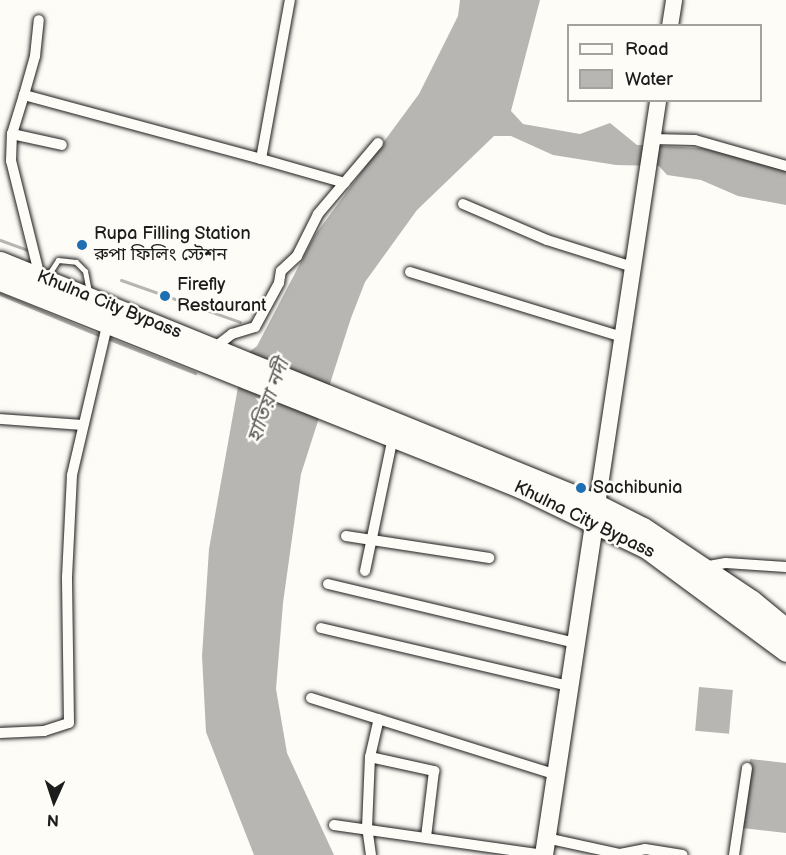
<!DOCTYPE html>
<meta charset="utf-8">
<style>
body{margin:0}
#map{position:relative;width:786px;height:855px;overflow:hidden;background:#fdfcf7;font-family:"Balsamiq Sans","Noto Sans Bengali",sans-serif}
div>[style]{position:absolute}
.water>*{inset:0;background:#b7b6b2;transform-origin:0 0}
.stream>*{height:3px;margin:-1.5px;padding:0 1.5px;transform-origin:1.5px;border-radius:1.5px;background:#b7b6b2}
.roads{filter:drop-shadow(0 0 2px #1c1c1c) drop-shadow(0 0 2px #1c1c1c)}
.lane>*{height:5px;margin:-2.5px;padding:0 2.5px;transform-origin:2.5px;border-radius:2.5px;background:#fdfcf7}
.street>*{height:10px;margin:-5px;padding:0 5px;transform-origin:5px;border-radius:5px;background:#fdfcf7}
.secondary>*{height:16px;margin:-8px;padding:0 8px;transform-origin:8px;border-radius:8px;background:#fdfcf7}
.primary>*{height:18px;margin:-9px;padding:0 9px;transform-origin:9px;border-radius:9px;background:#fdfcf7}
.highway>*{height:21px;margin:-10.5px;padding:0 10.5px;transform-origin:10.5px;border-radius:10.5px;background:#fdfcf7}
.dots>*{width:16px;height:16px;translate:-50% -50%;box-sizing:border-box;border:3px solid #fdfcf7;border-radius:50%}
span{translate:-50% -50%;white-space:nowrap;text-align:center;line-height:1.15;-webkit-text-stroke:5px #fdfcf7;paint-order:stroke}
.poi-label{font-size:18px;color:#1c1c1c}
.left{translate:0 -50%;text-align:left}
.street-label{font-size:18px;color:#1c1c1c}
.water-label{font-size:20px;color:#5a5a58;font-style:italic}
.legend{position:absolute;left:567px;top:24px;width:195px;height:78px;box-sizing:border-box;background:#fdfcf7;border:2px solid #a3a29f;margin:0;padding:8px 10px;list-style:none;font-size:18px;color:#1c1c1c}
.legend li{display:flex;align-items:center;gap:12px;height:30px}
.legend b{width:30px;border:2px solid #a3a29f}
.north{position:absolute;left:24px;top:771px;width:60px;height:60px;-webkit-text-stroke:4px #fdfcf7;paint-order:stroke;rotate:183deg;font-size:16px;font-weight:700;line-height:24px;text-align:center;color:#1c1c1c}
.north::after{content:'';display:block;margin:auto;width:21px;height:27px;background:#1c1c1c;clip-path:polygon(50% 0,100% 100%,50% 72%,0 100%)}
</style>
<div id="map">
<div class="water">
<i style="clip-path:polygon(460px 0,540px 0,511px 111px,523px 124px,580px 134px,610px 123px,637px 145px,702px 148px,786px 169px,786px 205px,738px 196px,701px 180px,667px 175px,659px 166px,616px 165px,553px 155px,511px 136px,494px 136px,417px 210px,365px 282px,351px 318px,301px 474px,283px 603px,276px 689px,287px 753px,334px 855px,254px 855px,206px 732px,202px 656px,209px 549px,238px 387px,249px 352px,257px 346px,315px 235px,419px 94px,458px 16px)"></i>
<i style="left:699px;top:687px;width:34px;height:44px;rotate:5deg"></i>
<i style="clip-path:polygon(750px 759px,786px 763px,786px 833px,742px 828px)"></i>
</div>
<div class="stream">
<i style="left:0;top:240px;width:29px;rotate:20deg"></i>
<i style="left:121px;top:280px;width:126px;rotate:19.4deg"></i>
<i style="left:0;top:294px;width:109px;rotate:22.6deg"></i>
<i style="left:107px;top:338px;width:95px;rotate:21.7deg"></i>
</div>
<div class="roads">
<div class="lane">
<i style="left:47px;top:277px;width:20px;rotate:-57deg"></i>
<i style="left:58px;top:260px;width:18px;rotate:6deg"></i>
<i style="left:76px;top:262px;width:13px;rotate:45deg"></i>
<i style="left:85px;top:271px;width:21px;rotate:79deg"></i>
</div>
<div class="street">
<i style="left:24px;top:95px;width:41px;rotate:-74.2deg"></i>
<i style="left:35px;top:56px;width:36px;rotate:-84deg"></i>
<i style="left:12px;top:134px;width:51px;rotate:12.4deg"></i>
<i style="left:652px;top:139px;width:43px;rotate:1.3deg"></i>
<i style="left:695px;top:140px;width:95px;rotate:15.9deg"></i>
<i style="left:261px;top:159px;width:87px;rotate:15.9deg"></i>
<i style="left:463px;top:204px;width:91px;rotate:23.2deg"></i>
<i style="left:547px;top:240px;width:90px;rotate:17.4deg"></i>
<i style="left:410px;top:272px;width:222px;rotate:17deg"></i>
<i style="left:40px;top:277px;width:120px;rotate:-104deg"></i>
<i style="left:11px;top:161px;width:27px;rotate:-88deg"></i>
<i style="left:12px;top:134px;width:41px;rotate:-72.9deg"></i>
<i style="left:24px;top:95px;width:245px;rotate:15.1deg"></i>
<i style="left:261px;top:159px;width:162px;rotate:-79.7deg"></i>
<i style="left:214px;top:348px;width:23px;rotate:-38deg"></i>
<i style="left:232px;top:334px;width:24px;rotate:-17deg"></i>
<i style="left:255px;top:327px;width:50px;rotate:-61.4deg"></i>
<i style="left:279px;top:283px;width:12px;rotate:-81deg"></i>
<i style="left:281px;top:271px;width:22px;rotate:-43deg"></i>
<i style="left:297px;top:256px;width:47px;rotate:-63.4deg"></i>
<i style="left:318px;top:214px;width:93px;rotate:-49.8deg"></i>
<i style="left:0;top:419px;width:81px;rotate:4.2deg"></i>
<i style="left:346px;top:536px;width:145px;rotate:8.7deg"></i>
<i style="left:703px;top:567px;width:23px;rotate:-10deg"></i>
<i style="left:726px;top:563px;width:60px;rotate:3.8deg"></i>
<i style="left:365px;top:571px;width:137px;rotate:-78.2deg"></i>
<i style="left:328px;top:584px;width:255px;rotate:13.4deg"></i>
<i style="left:321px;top:628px;width:255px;rotate:13.2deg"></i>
<i style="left:311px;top:698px;width:257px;rotate:17.4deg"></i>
<i style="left:0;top:733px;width:44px;rotate:-2.6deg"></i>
<i style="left:44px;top:731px;width:26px;rotate:-18deg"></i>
<i style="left:69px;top:723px;width:146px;rotate:-90.8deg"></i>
<i style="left:67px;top:577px;width:102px;rotate:-87.2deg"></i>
<i style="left:72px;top:475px;width:158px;rotate:-76.8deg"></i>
<i style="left:370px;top:757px;width:66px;rotate:12.3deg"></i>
<i style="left:434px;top:771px;width:66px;rotate:96.9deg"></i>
<i style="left:334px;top:825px;width:212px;rotate:8.1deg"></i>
<i style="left:546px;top:838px;width:76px;rotate:12.2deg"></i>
<i style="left:620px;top:854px;width:25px;rotate:-11deg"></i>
<i style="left:645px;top:849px;width:38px;rotate:9deg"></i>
<i style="left:371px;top:855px;width:27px;rotate:-98deg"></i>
<i style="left:367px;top:828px;width:71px;rotate:-87.6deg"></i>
<i style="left:370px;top:757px;width:39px;rotate:-77deg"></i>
<i style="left:734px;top:855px;width:88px;rotate:-81.5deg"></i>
</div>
<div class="secondary">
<i style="left:670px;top:26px;width:26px;rotate:-81deg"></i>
<i style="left:597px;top:505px;width:410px;rotate:-81.4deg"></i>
</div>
<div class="primary">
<i style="left:544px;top:855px;width:349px;rotate:-81.4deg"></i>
</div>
<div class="highway">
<i style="left:0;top:262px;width:645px;rotate:22.15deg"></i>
<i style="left:597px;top:505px;width:51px;rotate:26.6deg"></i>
<i style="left:643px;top:528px;width:131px;rotate:33.8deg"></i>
<i style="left:752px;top:601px;width:44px;rotate:39.5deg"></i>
<i style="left:0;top:280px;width:560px;rotate:21.71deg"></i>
<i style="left:520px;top:487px;width:141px;rotate:25.7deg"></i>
<i style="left:647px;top:548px;width:173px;rotate:36.5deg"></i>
</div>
</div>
<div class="dots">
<i style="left:82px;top:245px;background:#1f6fb2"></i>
<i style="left:165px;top:296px;background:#1f6fb2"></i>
<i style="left:581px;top:488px;background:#1f6fb2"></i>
</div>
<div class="poi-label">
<span class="left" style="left:94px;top:245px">Rupa Filling Station<br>রুপা ফিলিং স্টেশন</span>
<span class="left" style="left:177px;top:296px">Firefly<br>Restaurant</span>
<span class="left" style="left:593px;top:488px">Sachibunia</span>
</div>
<div class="street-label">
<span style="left:109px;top:305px;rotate:22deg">Khulna City Bypass</span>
<span style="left:584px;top:520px;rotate:26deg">Khulna City Bypass</span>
</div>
<div class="water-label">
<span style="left:269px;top:401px;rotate:-70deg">হাতিয়া নদী</span>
</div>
<ul class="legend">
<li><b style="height:8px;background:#fdfcf7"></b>Road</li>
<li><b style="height:16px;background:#b7b6b2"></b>Water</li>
</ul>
<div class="north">N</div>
</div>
